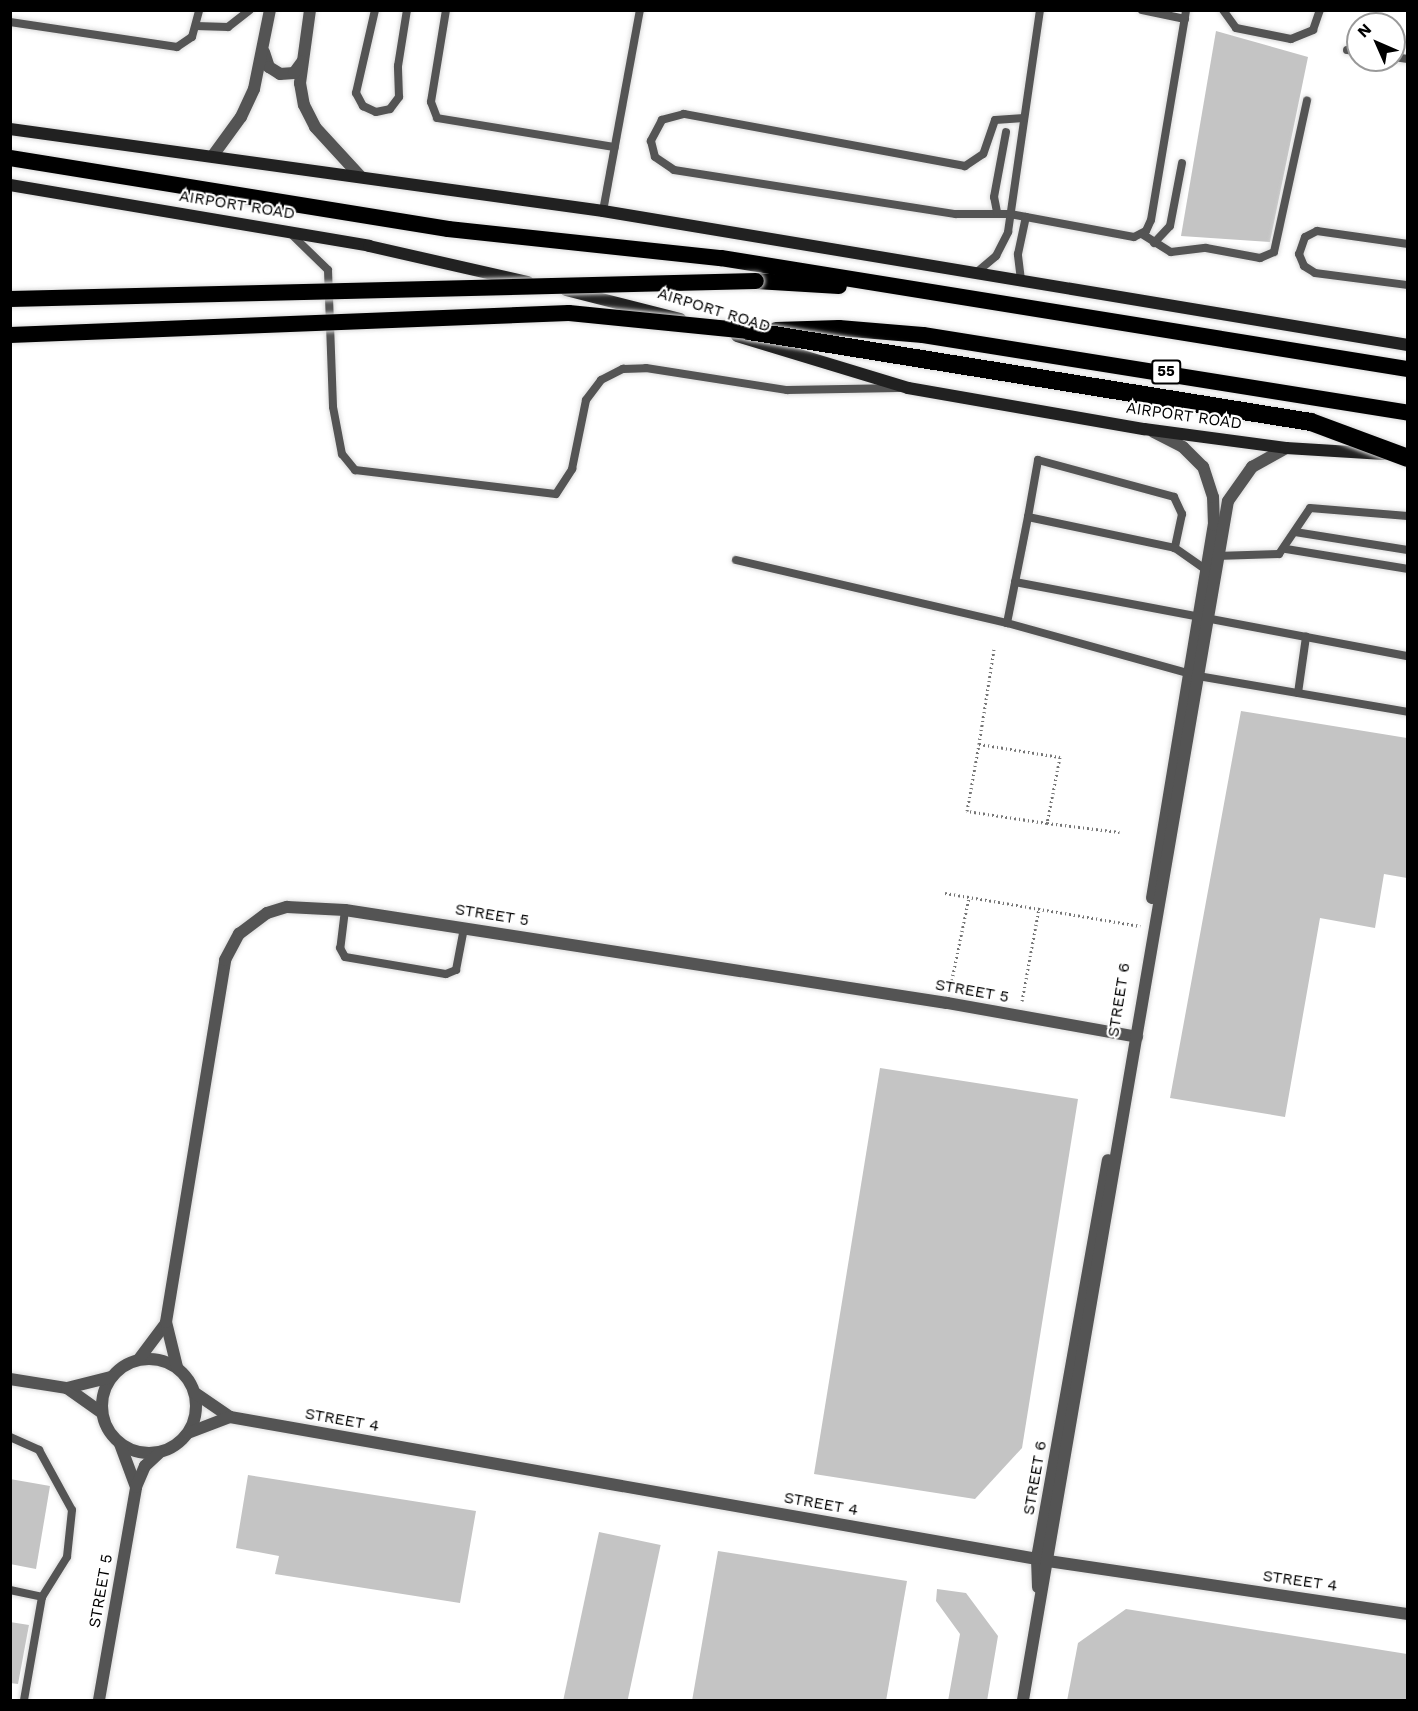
<!DOCTYPE html>
<style>
body{margin:0}
#map{position:relative;width:1418px;height:1711px;overflow:hidden;background:#fff;font-family:"Work Sans",sans-serif}
div>[style]{position:absolute}
.building>*{inset:0;background:#c4c4c4;transform-origin:0 0}
.path>*{height:3px;margin-top:-1.5px;transform-origin:0;background:repeating-linear-gradient(90deg,#767676 0 1.5px,transparent 0 4.5px)}
.roads{filter:drop-shadow(0 0 2px #dbdbdb) drop-shadow(0 0 2px #dbdbdb)}
.service>*{height:8px;margin:-4px;padding:0 4px;transform-origin:4px;border-radius:4px;background:#545454}
.minor>*{height:12px;margin:-6px;padding:0 6px;transform-origin:6px;border-radius:6px;background:#545454}
.minor>.ring{margin:-6px;padding:0;box-sizing:content-box;background:none;border:12px solid #545454;border-radius:50%}
.tertiary>*{height:12px;margin:-6px;padding:0 6px;transform-origin:6px;border-radius:6px;background:#545454}
.secondary>*{height:12px;margin:-6px;padding:0 6px;transform-origin:6px;border-radius:6px;background:#212121}
.trunk>*{height:16px;margin:-8px;padding:0 8px;transform-origin:8px;border-radius:8px;background:#000}
.bridges{filter:drop-shadow(0 0 2px #dbdbdb) drop-shadow(0 0 2px #dbdbdb)}
.trunk-bridge>*{height:16px;margin:-8px;padding:0 8px;transform-origin:8px;border-radius:8px;background:#000}
.motorway-bridge>*{height:18px;margin:-9px;padding:0 9px;transform-origin:9px;border-radius:9px;background:#000}
span{translate:-50% -50%;white-space:nowrap;text-align:center;line-height:1.15;-webkit-text-stroke:4.5px #fff;paint-order:stroke}
.shield-label span{padding:2px 4px;background:#fff;border:2px solid;border-radius:4px;-webkit-text-stroke-width:0}
.shield-label{font-size:15px;color:#000;font-weight:700}
.street-label{font-size:16px;color:#000}
.frame{position:absolute;inset:0;border:12px solid #000;pointer-events:none}
.north{position:absolute;left:1346px;top:12px;width:60px;height:60px;box-sizing:border-box;background:#fff;border:2px solid #999;border-radius:50%;rotate:315deg;font-size:16px;font-weight:700;line-height:24px;text-align:center;color:#000}
.north::after{content:'';display:block;margin:auto;width:21px;height:27px;background:#000;clip-path:polygon(50% 0,100% 100%,50% 72%,0 100%)}
</style>
<div id="map">
<div class="building">
<i style="clip-path:polygon(1216px 31px,1308px 57px,1270px 242px,1181px 236px)"></i>
<i style="clip-path:polygon(1241px 711px,1407px 738px,1407px 878px,1384px 874px,1375px 928px,1320px 918px,1285px 1117px,1170px 1098px)"></i>
<i style="clip-path:polygon(880px 1068px,1078px 1099px,1022px 1448px,975px 1499px,814px 1474px)"></i>
<i style="clip-path:polygon(248px 1475px,476px 1511px,460px 1603px,275px 1574px,279px 1556px,236px 1548px)"></i>
<i style="clip-path:polygon(10px 1479px,50px 1486px,36px 1569px,10px 1564px)"></i>
<i style="left:599px;top:1532px;width:63px;height:171px;rotate:12deg"></i>
<i style="clip-path:polygon(718px 1551px,907px 1581px,886px 1701px,692px 1701px)"></i>
<i style="clip-path:polygon(937px 1589px,966px 1593px,998px 1636px,987px 1701px,948px 1701px,960px 1634px,936px 1601px)"></i>
<i style="clip-path:polygon(1126px 1609px,1407px 1654px,1407px 1701px,1067px 1701px,1078px 1643px)"></i>
<i style="clip-path:polygon(10px 1622px,29px 1625px,18px 1684px,10px 1683px)"></i>
</div>
<div class="path">
<i style="left:979px;top:744px;width:96px;rotate:-81deg"></i>
<i style="left:1047px;top:823px;width:81px;rotate:-171.5deg"></i>
<i style="left:967px;top:811px;width:68px;rotate:-79.8deg"></i>
<i style="left:979px;top:744px;width:82px;rotate:9.1deg"></i>
<i style="left:1060px;top:757px;width:67px;rotate:101.1deg"></i>
<i style="left:1047px;top:823px;width:73px;rotate:7.1deg"></i>
<i style="left:945px;top:893px;width:198px;rotate:9.6deg"></i>
<i style="left:950px;top:989px;width:94px;rotate:-78.3deg"></i>
<i style="left:1022px;top:1001px;width:95px;rotate:-79.6deg"></i>
</div>
<div class="roads">
<div class="service">
<i style="left:375px;top:10px;width:85px;rotate:102.9deg"></i>
<i style="left:356px;top:93px;width:15px;rotate:62deg"></i>
<i style="left:363px;top:106px;width:14px;rotate:25deg"></i>
<i style="left:376px;top:112px;width:14px;rotate:-12deg"></i>
<i style="left:390px;top:109px;width:15px;rotate:-53deg"></i>
<i style="left:399px;top:97px;width:31px;rotate:-92deg"></i>
<i style="left:398px;top:66px;width:57px;rotate:-80.9deg"></i>
<i style="left:446px;top:10px;width:93px;rotate:99.3deg"></i>
<i style="left:431px;top:102px;width:17px;rotate:69deg"></i>
<i style="left:437px;top:118px;width:180px;rotate:9.3deg"></i>
<i style="left:1142px;top:10px;width:44px;rotate:11.8deg"></i>
<i style="left:1223px;top:10px;width:22px;rotate:54deg"></i>
<i style="left:1236px;top:28px;width:56px;rotate:11.3deg"></i>
<i style="left:1291px;top:39px;width:24px;rotate:-22deg"></i>
<i style="left:1313px;top:30px;width:21px;rotate:-71deg"></i>
<i style="left:10px;top:22px;width:169px;rotate:8.5deg"></i>
<i style="left:177px;top:47px;width:18px;rotate:-34deg"></i>
<i style="left:192px;top:37px;width:28px;rotate:-75deg"></i>
<i style="left:196px;top:26px;width:32px;rotate:2deg"></i>
<i style="left:228px;top:27px;width:28px;rotate:-38deg"></i>
<i style="left:1347px;top:50px;width:11px;rotate:5deg"></i>
<i style="left:1394px;top:57px;width:14px;rotate:8deg"></i>
<i style="left:1024px;top:118px;width:29px;rotate:176deg"></i>
<i style="left:995px;top:120px;width:36px;rotate:109deg"></i>
<i style="left:983px;top:154px;width:22px;rotate:146deg"></i>
<i style="left:965px;top:166px;width:286px;rotate:-169.5deg"></i>
<i style="left:684px;top:114px;width:23px;rotate:165deg"></i>
<i style="left:662px;top:120px;width:24px;rotate:118deg"></i>
<i style="left:651px;top:141px;width:16px;rotate:76deg"></i>
<i style="left:655px;top:157px;width:23px;rotate:34deg"></i>
<i style="left:674px;top:170px;width:285px;rotate:8.9deg"></i>
<i style="left:956px;top:214px;width:54px"></i>
<i style="left:1010px;top:214px;width:126px;rotate:10.5deg"></i>
<i style="left:1134px;top:237px;width:13px;rotate:-27deg"></i>
<i style="left:1146px;top:231px;width:12px;rotate:-66deg"></i>
<i style="left:1151px;top:220px;width:213px;rotate:-80.5deg"></i>
<i style="left:603px;top:211px;width:204px;rotate:-79.6deg"></i>
<i style="left:997px;top:212px;width:15px;rotate:-101deg"></i>
<i style="left:994px;top:197px;width:66px;rotate:-79.5deg"></i>
<i style="left:290px;top:233px;width:53px;rotate:44.2deg"></i>
<i style="left:328px;top:270px;width:137px;rotate:87.9deg"></i>
<i style="left:333px;top:407px;width:48px;rotate:79.2deg"></i>
<i style="left:342px;top:454px;width:21px;rotate:51deg"></i>
<i style="left:355px;top:470px;width:202px;rotate:6.8deg"></i>
<i style="left:556px;top:494px;width:30px;rotate:-57deg"></i>
<i style="left:572px;top:469px;width:70px;rotate:-78.5deg"></i>
<i style="left:586px;top:400px;width:25px;rotate:-53deg"></i>
<i style="left:601px;top:380px;width:25px;rotate:-27deg"></i>
<i style="left:623px;top:369px;width:23px;rotate:-2deg"></i>
<i style="left:646px;top:368px;width:143px;rotate:8.9deg"></i>
<i style="left:787px;top:390px;width:112px;rotate:-1deg"></i>
<i style="left:1142px;top:234px;width:34px;rotate:32deg"></i>
<i style="left:1171px;top:252px;width:35px;rotate:-7deg"></i>
<i style="left:1206px;top:248px;width:55px;rotate:10.5deg"></i>
<i style="left:1260px;top:258px;width:15px;rotate:-23deg"></i>
<i style="left:1274px;top:252px;width:155px;rotate:-77.7deg"></i>
<i style="left:1154px;top:243px;width:23px;rotate:-47deg"></i>
<i style="left:1170px;top:226px;width:64px;rotate:-79.2deg"></i>
<i style="left:1408px;top:244px;width:92px;rotate:-171.9deg"></i>
<i style="left:1317px;top:231px;width:13px;rotate:153deg"></i>
<i style="left:1305px;top:237px;width:18px;rotate:109deg"></i>
<i style="left:1299px;top:254px;width:13px;rotate:67deg"></i>
<i style="left:1304px;top:266px;width:13px;rotate:32deg"></i>
<i style="left:1315px;top:273px;width:94px;rotate:7.4deg"></i>
<i style="left:977px;top:272px;width:25px;rotate:-40deg"></i>
<i style="left:996px;top:256px;width:27px;rotate:-63deg"></i>
<i style="left:1008px;top:232px;width:224px;rotate:-81.8deg"></i>
<i style="left:1021px;top:280px;width:26px;rotate:-97deg"></i>
<i style="left:1018px;top:254px;width:38px;rotate:-78deg"></i>
<i style="left:1028px;top:517px;width:58px;rotate:-80deg"></i>
<i style="left:1038px;top:460px;width:141px;rotate:15.2deg"></i>
<i style="left:1174px;top:497px;width:19px;rotate:65deg"></i>
<i style="left:1182px;top:514px;width:35px;rotate:102deg"></i>
<i style="left:1295px;top:532px;width:114px;rotate:9.1deg"></i>
<i style="left:1286px;top:549px;width:124px;rotate:9.3deg"></i>
<i style="left:1216px;top:556px;width:63px;rotate:-1.8deg"></i>
<i style="left:1279px;top:554px;width:55px;rotate:-56deg"></i>
<i style="left:1310px;top:508px;width:98px;rotate:4.7deg"></i>
<i style="left:736px;top:560px;width:278px;rotate:13.1deg"></i>
<i style="left:1007px;top:623px;width:198px;rotate:15.5deg"></i>
<i style="left:1198px;top:676px;width:213px;rotate:9.7deg"></i>
<i style="left:1015px;top:582px;width:400px;rotate:10.7deg"></i>
<i style="left:1007px;top:623px;width:108px;rotate:-78.8deg"></i>
<i style="left:1028px;top:517px;width:150px;rotate:11.9deg"></i>
<i style="left:1175px;top:548px;width:39px;rotate:35deg"></i>
<i style="left:1298px;top:693px;width:57px;rotate:-81.9deg"></i>
<i style="left:345px;top:910px;width:38px;rotate:97deg"></i>
<i style="left:340px;top:948px;width:10px;rotate:61deg"></i>
<i style="left:345px;top:957px;width:102px;rotate:9.6deg"></i>
<i style="left:446px;top:974px;width:11px;rotate:-22deg"></i>
<i style="left:456px;top:970px;width:43px;rotate:-79.2deg"></i>
<i style="left:10px;top:1437px;width:32px;rotate:24deg"></i>
<i style="left:39px;top:1450px;width:68px;rotate:61.2deg"></i>
<i style="left:72px;top:1510px;width:47px;rotate:96.1deg"></i>
<i style="left:67px;top:1557px;width:47px;rotate:122deg"></i>
<i style="left:42px;top:1597px;width:105px;rotate:99.9deg"></i>
<i style="left:10px;top:1590px;width:33px;rotate:12deg"></i>
</div>
<div class="minor">
<i class="ring" style="left:102px;top:1359px;width:82px;height:82px"></i>
<i style="left:139px;top:1359px;width:45px;rotate:-53.1deg"></i>
<i style="left:177px;top:1367px;width:46px;rotate:-103.7deg"></i>
<i style="left:166px;top:1322px;width:367px;rotate:-80.7deg"></i>
<i style="left:225px;top:960px;width:30px;rotate:-62deg"></i>
<i style="left:239px;top:934px;width:35px;rotate:-37deg"></i>
<i style="left:267px;top:913px;width:21px;rotate:-17deg"></i>
<i style="left:287px;top:907px;width:58px;rotate:3deg"></i>
<i style="left:345px;top:910px;width:609px;rotate:8.78deg"></i>
<i style="left:947px;top:1003px;width:193px;rotate:10.1deg"></i>
<i style="left:10px;top:1379px;width:58px;rotate:9deg"></i>
<i style="left:67px;top:1388px;width:45px;rotate:-14deg"></i>
<i style="left:67px;top:1388px;width:43px;rotate:35.5deg"></i>
<i style="left:195px;top:1393px;width:42px;rotate:34.4deg"></i>
<i style="left:230px;top:1417px;width:831px;rotate:9.98deg"></i>
<i style="left:1048px;top:1561px;width:364px;rotate:8.4deg"></i>
<i style="left:188px;top:1433px;width:45px;rotate:-20.9deg"></i>
<i style="left:120px;top:1444px;width:46px;rotate:69.6deg"></i>
<i style="left:99px;top:1700px;width:216px;rotate:-80.1deg"></i>
<i style="left:136px;top:1487px;width:23px;rotate:-67deg"></i>
<i style="left:145px;top:1466px;width:19px;rotate:-43deg"></i>
</div>
<div class="tertiary">
<i style="left:310px;top:10px;width:74px;rotate:97.8deg"></i>
<i style="left:300px;top:83px;width:22px;rotate:80deg"></i>
<i style="left:304px;top:105px;width:25px;rotate:63deg"></i>
<i style="left:315px;top:127px;width:67px;rotate:47.4deg"></i>
<i style="left:264px;top:52px;width:16px;rotate:72deg"></i>
<i style="left:269px;top:67px;width:13px;rotate:32deg"></i>
<i style="left:280px;top:74px;width:14px;rotate:-4deg"></i>
<i style="left:294px;top:73px;width:14px;rotate:-54deg"></i>
<i style="left:214px;top:154px;width:46px;rotate:-53.9deg"></i>
<i style="left:241px;top:117px;width:31px;rotate:-65deg"></i>
<i style="left:254px;top:89px;width:81px;rotate:-78.6deg"></i>
<i style="left:1152px;top:898px;width:378px;rotate:-80.6deg"></i>
<i style="left:1214px;top:525px;width:28px;rotate:-92deg"></i>
<i style="left:1213px;top:497px;width:32px;rotate:-108deg"></i>
<i style="left:1203px;top:467px;width:28px;rotate:-135deg"></i>
<i style="left:1183px;top:447px;width:33px;rotate:-153deg"></i>
<i style="left:1038px;top:1587px;width:29px;rotate:-92deg"></i>
<i style="left:1037px;top:1558px;width:404px;rotate:-79.9deg"></i>
<i style="left:1023px;top:1700px;width:1216px;rotate:-80.3deg"></i>
<i style="left:1228px;top:501px;width:42px;rotate:-54.8deg"></i>
<i style="left:1252px;top:467px;width:39px;rotate:-29deg"></i>
</div>
<div class="secondary">
<i style="left:10px;top:129px;width:599px;rotate:7.87deg"></i>
<i style="left:603px;top:211px;width:816px;rotate:9.45deg"></i>
<i style="left:10px;top:185px;width:364px;rotate:9.6deg"></i>
<i style="left:369px;top:246px;width:163px;rotate:12.8deg"></i>
<i style="left:566px;top:290px;width:118px;rotate:14.3deg"></i>
<i style="left:737px;top:336px;width:179px;rotate:16.9deg"></i>
<i style="left:908px;top:388px;width:240px;rotate:9.9deg"></i>
<i style="left:1144px;top:429px;width:143px;rotate:7.6deg"></i>
<i style="left:1286px;top:448px;width:98px;rotate:3.5deg"></i>
</div>
<div class="trunk">
<i style="left:10px;top:158px;width:444px;rotate:9.2deg"></i>
<i style="left:448px;top:229px;width:275px;rotate:6.1deg"></i>
<i style="left:721px;top:258px;width:696px;rotate:9.18deg"></i>
<i style="left:756px;top:281px;width:83px;rotate:3.4deg"></i>
<i style="left:776px;top:330px;width:63px;rotate:-1.8deg"></i>
<i style="left:839px;top:328px;width:84px;rotate:4.8deg"></i>
<i style="left:923px;top:335px;width:491px;rotate:9.1deg"></i>
</div>
</div>
<div class="bridges">
<div class="trunk-bridge">
<i style="left:10px;top:299px;width:746px;rotate:-1.38deg"></i>
<i style="left:10px;top:335px;width:559px;rotate:-2.25deg"></i>
<i style="left:569px;top:313px;width:181px;rotate:5.7deg"></i>
</div>
<div class="motorway-bridge">
<i style="left:749px;top:331px;width:569px;rotate:9.2deg"></i>
<i style="left:1311px;top:422px;width:103px;rotate:20.4deg"></i>
</div>
</div>
<div class="shield-label">
<span style="left:1166px;top:372px">55</span>
</div>
<div class="street-label">
<span style="left:237px;top:205px;rotate:9deg">AIRPORT ROAD</span>
<span style="left:714px;top:310px;rotate:17deg">AIRPORT ROAD</span>
<span style="left:1184px;top:416px;rotate:8deg">AIRPORT ROAD</span>
<span style="left:492px;top:915px;rotate:9deg">STREET 5</span>
<span style="left:972px;top:991px;rotate:10deg">STREET 5</span>
<span style="left:1119px;top:1000px;rotate:-81deg">STREET 6</span>
<span style="left:342px;top:1420px;rotate:10deg">STREET 4</span>
<span style="left:1035px;top:1478px;rotate:-80deg">STREET 6</span>
<span style="left:821px;top:1504px;rotate:10deg">STREET 4</span>
<span style="left:1300px;top:1581px;rotate:8deg">STREET 4</span>
<span style="left:101px;top:1591px;rotate:-80deg">STREET 5</span>
</div>
<div class="frame"></div>
<div class="north">N</div>
</div>
